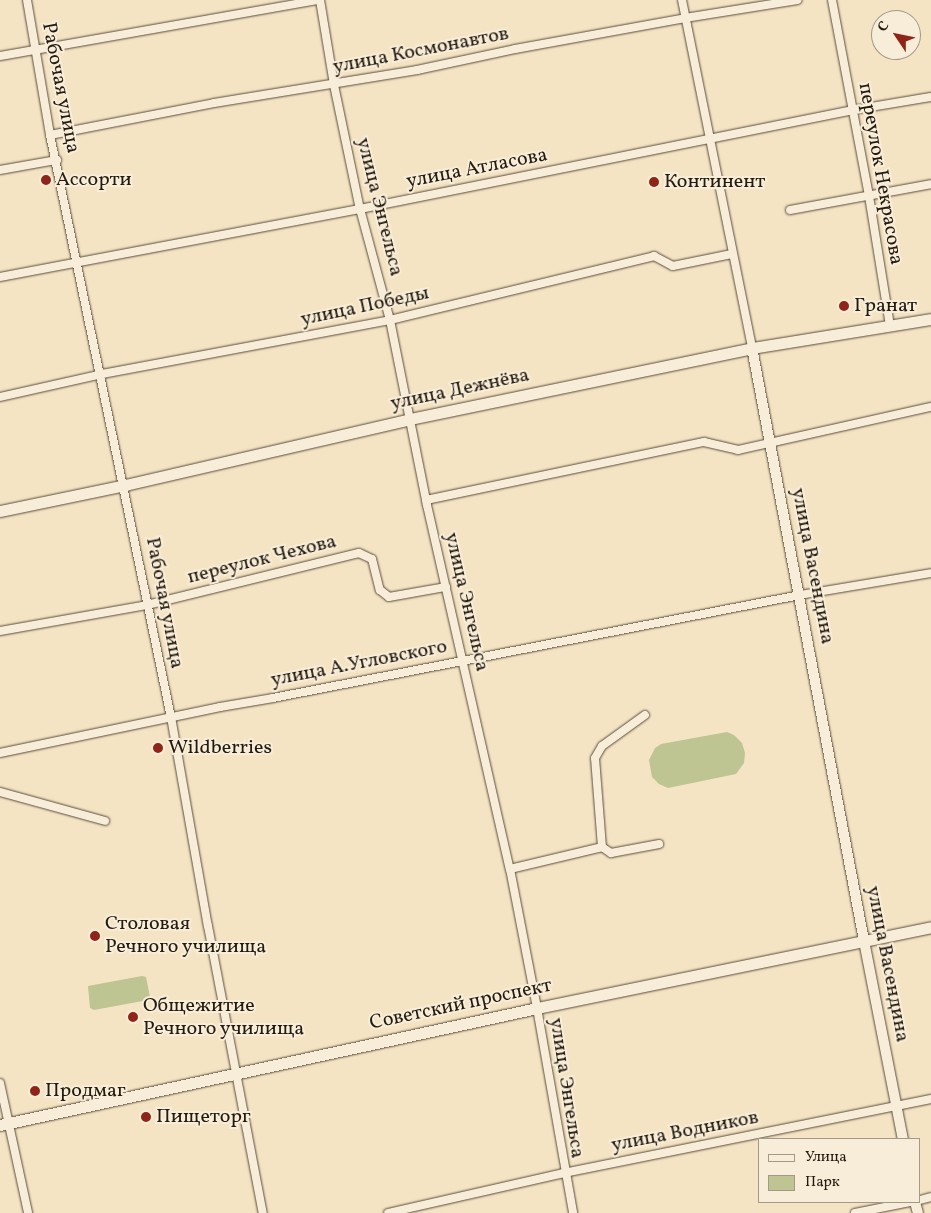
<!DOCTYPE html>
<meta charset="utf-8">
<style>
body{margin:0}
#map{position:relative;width:931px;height:1213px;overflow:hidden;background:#f5e4c3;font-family:Vollkorn,serif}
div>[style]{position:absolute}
.green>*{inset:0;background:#bec492}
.roads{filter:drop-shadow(0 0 1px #584c3d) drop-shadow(0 0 1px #584c3d)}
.minor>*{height:8px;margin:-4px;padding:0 4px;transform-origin:4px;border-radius:4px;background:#f8edd8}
.tertiary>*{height:10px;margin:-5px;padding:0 5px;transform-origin:5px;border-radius:5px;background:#f8edd8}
.secondary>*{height:11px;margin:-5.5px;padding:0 5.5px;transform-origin:5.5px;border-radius:5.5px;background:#f8edd8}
.dots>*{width:14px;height:14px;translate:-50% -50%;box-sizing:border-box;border:2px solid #f8edd8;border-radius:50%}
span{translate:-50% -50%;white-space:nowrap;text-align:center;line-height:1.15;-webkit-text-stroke:4px #f8edd8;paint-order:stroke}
.street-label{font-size:20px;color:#231a10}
.poi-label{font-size:20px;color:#231a10}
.left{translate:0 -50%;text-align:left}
.legend{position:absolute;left:758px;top:1138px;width:162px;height:65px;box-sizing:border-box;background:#f8edd8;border:1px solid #a39988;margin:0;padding:6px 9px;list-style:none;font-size:15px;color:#231a10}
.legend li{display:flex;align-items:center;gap:10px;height:25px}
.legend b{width:25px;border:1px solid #a39988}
.north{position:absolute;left:871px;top:10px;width:50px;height:50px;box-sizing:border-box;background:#f8edd8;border:1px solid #a39988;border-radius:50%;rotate:304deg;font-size:14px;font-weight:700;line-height:20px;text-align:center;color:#231a10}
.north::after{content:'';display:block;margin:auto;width:18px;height:22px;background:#8f2418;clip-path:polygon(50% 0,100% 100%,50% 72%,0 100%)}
</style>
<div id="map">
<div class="green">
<i style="clip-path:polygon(727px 732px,734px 735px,742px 743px,745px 753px,744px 763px,736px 774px,668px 788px,659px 784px,652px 777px,649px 760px,655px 748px,661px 744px)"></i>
<i style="clip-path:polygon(142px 976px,146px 977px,150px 997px,148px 1000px,94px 1010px,90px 1008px,88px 986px)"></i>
</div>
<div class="roads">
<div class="minor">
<i style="left:27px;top:0;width:137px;rotate:80.3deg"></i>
<i style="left:50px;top:135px;width:594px;rotate:78.26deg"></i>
<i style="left:171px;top:717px;width:212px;rotate:80deg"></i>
<i style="left:208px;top:926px;width:292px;rotate:79.2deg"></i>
<i style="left:320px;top:0;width:86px;rotate:80.6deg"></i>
<i style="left:334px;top:85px;width:127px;rotate:78.2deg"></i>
<i style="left:360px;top:209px;width:115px;rotate:74.9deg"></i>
<i style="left:390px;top:320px;width:189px;rotate:78.7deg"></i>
<i style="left:427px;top:505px;width:373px;rotate:77.2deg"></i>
<i style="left:510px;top:869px;width:142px;rotate:79deg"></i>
<i style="left:537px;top:1008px;width:208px;rotate:80deg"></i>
<i style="left:682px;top:0;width:355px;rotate:78.6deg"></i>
<i style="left:832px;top:0;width:199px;rotate:79.3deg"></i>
<i style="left:869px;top:196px;width:131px;rotate:80.8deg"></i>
<i style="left:0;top:56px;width:321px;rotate:-10deg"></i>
<i style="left:50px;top:135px;width:167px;rotate:-11deg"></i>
<i style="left:214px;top:103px;width:206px;rotate:-9.2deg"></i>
<i style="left:417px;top:70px;width:100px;rotate:-12.1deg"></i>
<i style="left:515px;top:49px;width:173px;rotate:-10.3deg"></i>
<i style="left:685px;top:18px;width:114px;rotate:-9.1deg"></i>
<i style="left:0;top:170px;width:58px;rotate:-10deg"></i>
<i style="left:790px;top:210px;width:143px;rotate:-10.4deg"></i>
<i style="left:0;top:277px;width:366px;rotate:-10.7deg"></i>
<i style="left:360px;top:209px;width:503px;rotate:-11.35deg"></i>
<i style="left:853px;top:110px;width:79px;rotate:-9.5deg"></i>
<i style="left:0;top:397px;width:105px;rotate:-12.7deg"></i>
<i style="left:102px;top:374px;width:293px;rotate:-10.6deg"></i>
<i style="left:390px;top:320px;width:272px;rotate:-13.6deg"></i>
<i style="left:654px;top:256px;width:21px;rotate:28deg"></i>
<i style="left:673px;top:266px;width:60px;rotate:-11.5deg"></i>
<i style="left:426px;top:500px;width:284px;rotate:-11.8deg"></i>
<i style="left:704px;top:442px;width:35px;rotate:13deg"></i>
<i style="left:738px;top:450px;width:198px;rotate:-12.6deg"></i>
<i style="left:0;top:631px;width:149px;rotate:-10deg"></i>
<i style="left:147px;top:605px;width:218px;rotate:-13.8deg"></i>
<i style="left:359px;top:553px;width:14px;rotate:25deg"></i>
<i style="left:372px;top:559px;width:32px;rotate:76deg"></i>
<i style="left:380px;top:590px;width:11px;rotate:38deg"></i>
<i style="left:389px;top:597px;width:58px;rotate:-10deg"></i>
<i style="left:0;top:753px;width:225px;rotate:-11.8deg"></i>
<i style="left:220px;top:707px;width:54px;rotate:-9.6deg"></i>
<i style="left:273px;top:698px;width:537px;rotate:-11.06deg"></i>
<i style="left:800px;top:595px;width:133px;rotate:-9.5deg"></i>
<i style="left:0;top:792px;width:109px;rotate:15.4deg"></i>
<i style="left:602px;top:847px;width:89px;rotate:-94.5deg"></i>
<i style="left:595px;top:758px;width:14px;rotate:-60deg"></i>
<i style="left:602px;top:746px;width:53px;rotate:-35.8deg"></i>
<i style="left:510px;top:869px;width:95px;rotate:-13.4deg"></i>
<i style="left:602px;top:847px;width:11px;rotate:34deg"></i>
<i style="left:611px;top:853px;width:49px;rotate:-10.6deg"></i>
<i style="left:0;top:1083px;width:133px;rotate:77.8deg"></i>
<i style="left:920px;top:1200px;width:11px;rotate:-15deg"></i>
<i style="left:388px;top:1213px;width:180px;rotate:-12.8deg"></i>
<i style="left:564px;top:1173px;width:374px;rotate:-11.4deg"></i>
<i style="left:855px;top:1213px;width:56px;rotate:-11.3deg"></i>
</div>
<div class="tertiary">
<i style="left:752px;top:348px;width:603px;rotate:79.3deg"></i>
<i style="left:864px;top:941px;width:202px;rotate:78.9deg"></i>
<i style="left:915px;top:1202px;width:11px;rotate:75deg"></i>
</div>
<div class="secondary">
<i style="left:0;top:511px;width:128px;rotate:-11.7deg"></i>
<i style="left:125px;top:485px;width:293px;rotate:-13deg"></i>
<i style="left:410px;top:419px;width:349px;rotate:-11.7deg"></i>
<i style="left:752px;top:348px;width:181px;rotate:-9.2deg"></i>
<i style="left:0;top:1125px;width:550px;rotate:-12.29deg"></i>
<i style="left:537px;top:1008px;width:402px;rotate:-11.6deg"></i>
</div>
</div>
<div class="dots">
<i style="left:46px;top:180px;background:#8f2418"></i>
<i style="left:654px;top:182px;background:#8f2418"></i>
<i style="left:844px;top:306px;background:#8f2418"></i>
<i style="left:158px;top:748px;background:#8f2418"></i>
<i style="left:95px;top:936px;background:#8f2418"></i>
<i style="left:133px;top:1017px;background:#8f2418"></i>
<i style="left:35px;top:1091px;background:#8f2418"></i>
<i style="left:146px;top:1117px;background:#8f2418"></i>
</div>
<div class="street-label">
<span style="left:421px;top:51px;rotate:-11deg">улица Космонавтов</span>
<span style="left:60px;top:88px;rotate:79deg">Рабочая улица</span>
<span style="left:477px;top:169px;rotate:-11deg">улица Атласова</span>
<span style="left:880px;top:174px;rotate:80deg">переулок Некрасова</span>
<span style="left:379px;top:207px;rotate:76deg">улица Энгельса</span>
<span style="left:365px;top:307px;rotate:-12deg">улица Победы</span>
<span style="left:460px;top:390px;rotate:-12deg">улица Дежнёва</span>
<span style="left:262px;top:560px;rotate:-14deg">переулок Чехова</span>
<span style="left:812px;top:566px;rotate:79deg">улица Васендина</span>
<span style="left:466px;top:602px;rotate:77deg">улица Энгельса</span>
<span style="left:164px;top:603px;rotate:79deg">Рабочая улица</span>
<span style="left:359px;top:664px;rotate:-11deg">улица А.Угловского</span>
<span style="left:887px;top:964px;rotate:79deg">улица Васендина</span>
<span style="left:461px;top:1005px;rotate:-12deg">Советский проспект</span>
<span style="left:566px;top:1088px;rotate:81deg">улица Энгельса</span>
<span style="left:685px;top:1132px;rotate:-11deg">улица Водников</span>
</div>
<div class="poi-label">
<span class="left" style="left:56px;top:180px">Ассорти</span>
<span class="left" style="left:664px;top:182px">Континент</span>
<span class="left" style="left:854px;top:306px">Гранат</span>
<span class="left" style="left:168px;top:748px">Wildberries</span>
<span class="left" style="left:105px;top:936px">Столовая<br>Речного училища</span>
<span class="left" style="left:143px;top:1018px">Общежитие<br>Речного училища</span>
<span class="left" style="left:45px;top:1091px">Продмаг</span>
<span class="left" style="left:156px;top:1117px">Пищеторг</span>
</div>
<ul class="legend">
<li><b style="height:6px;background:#f8edd8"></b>Улица</li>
<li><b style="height:14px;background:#bec492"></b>Парк</li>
</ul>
<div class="north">С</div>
</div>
